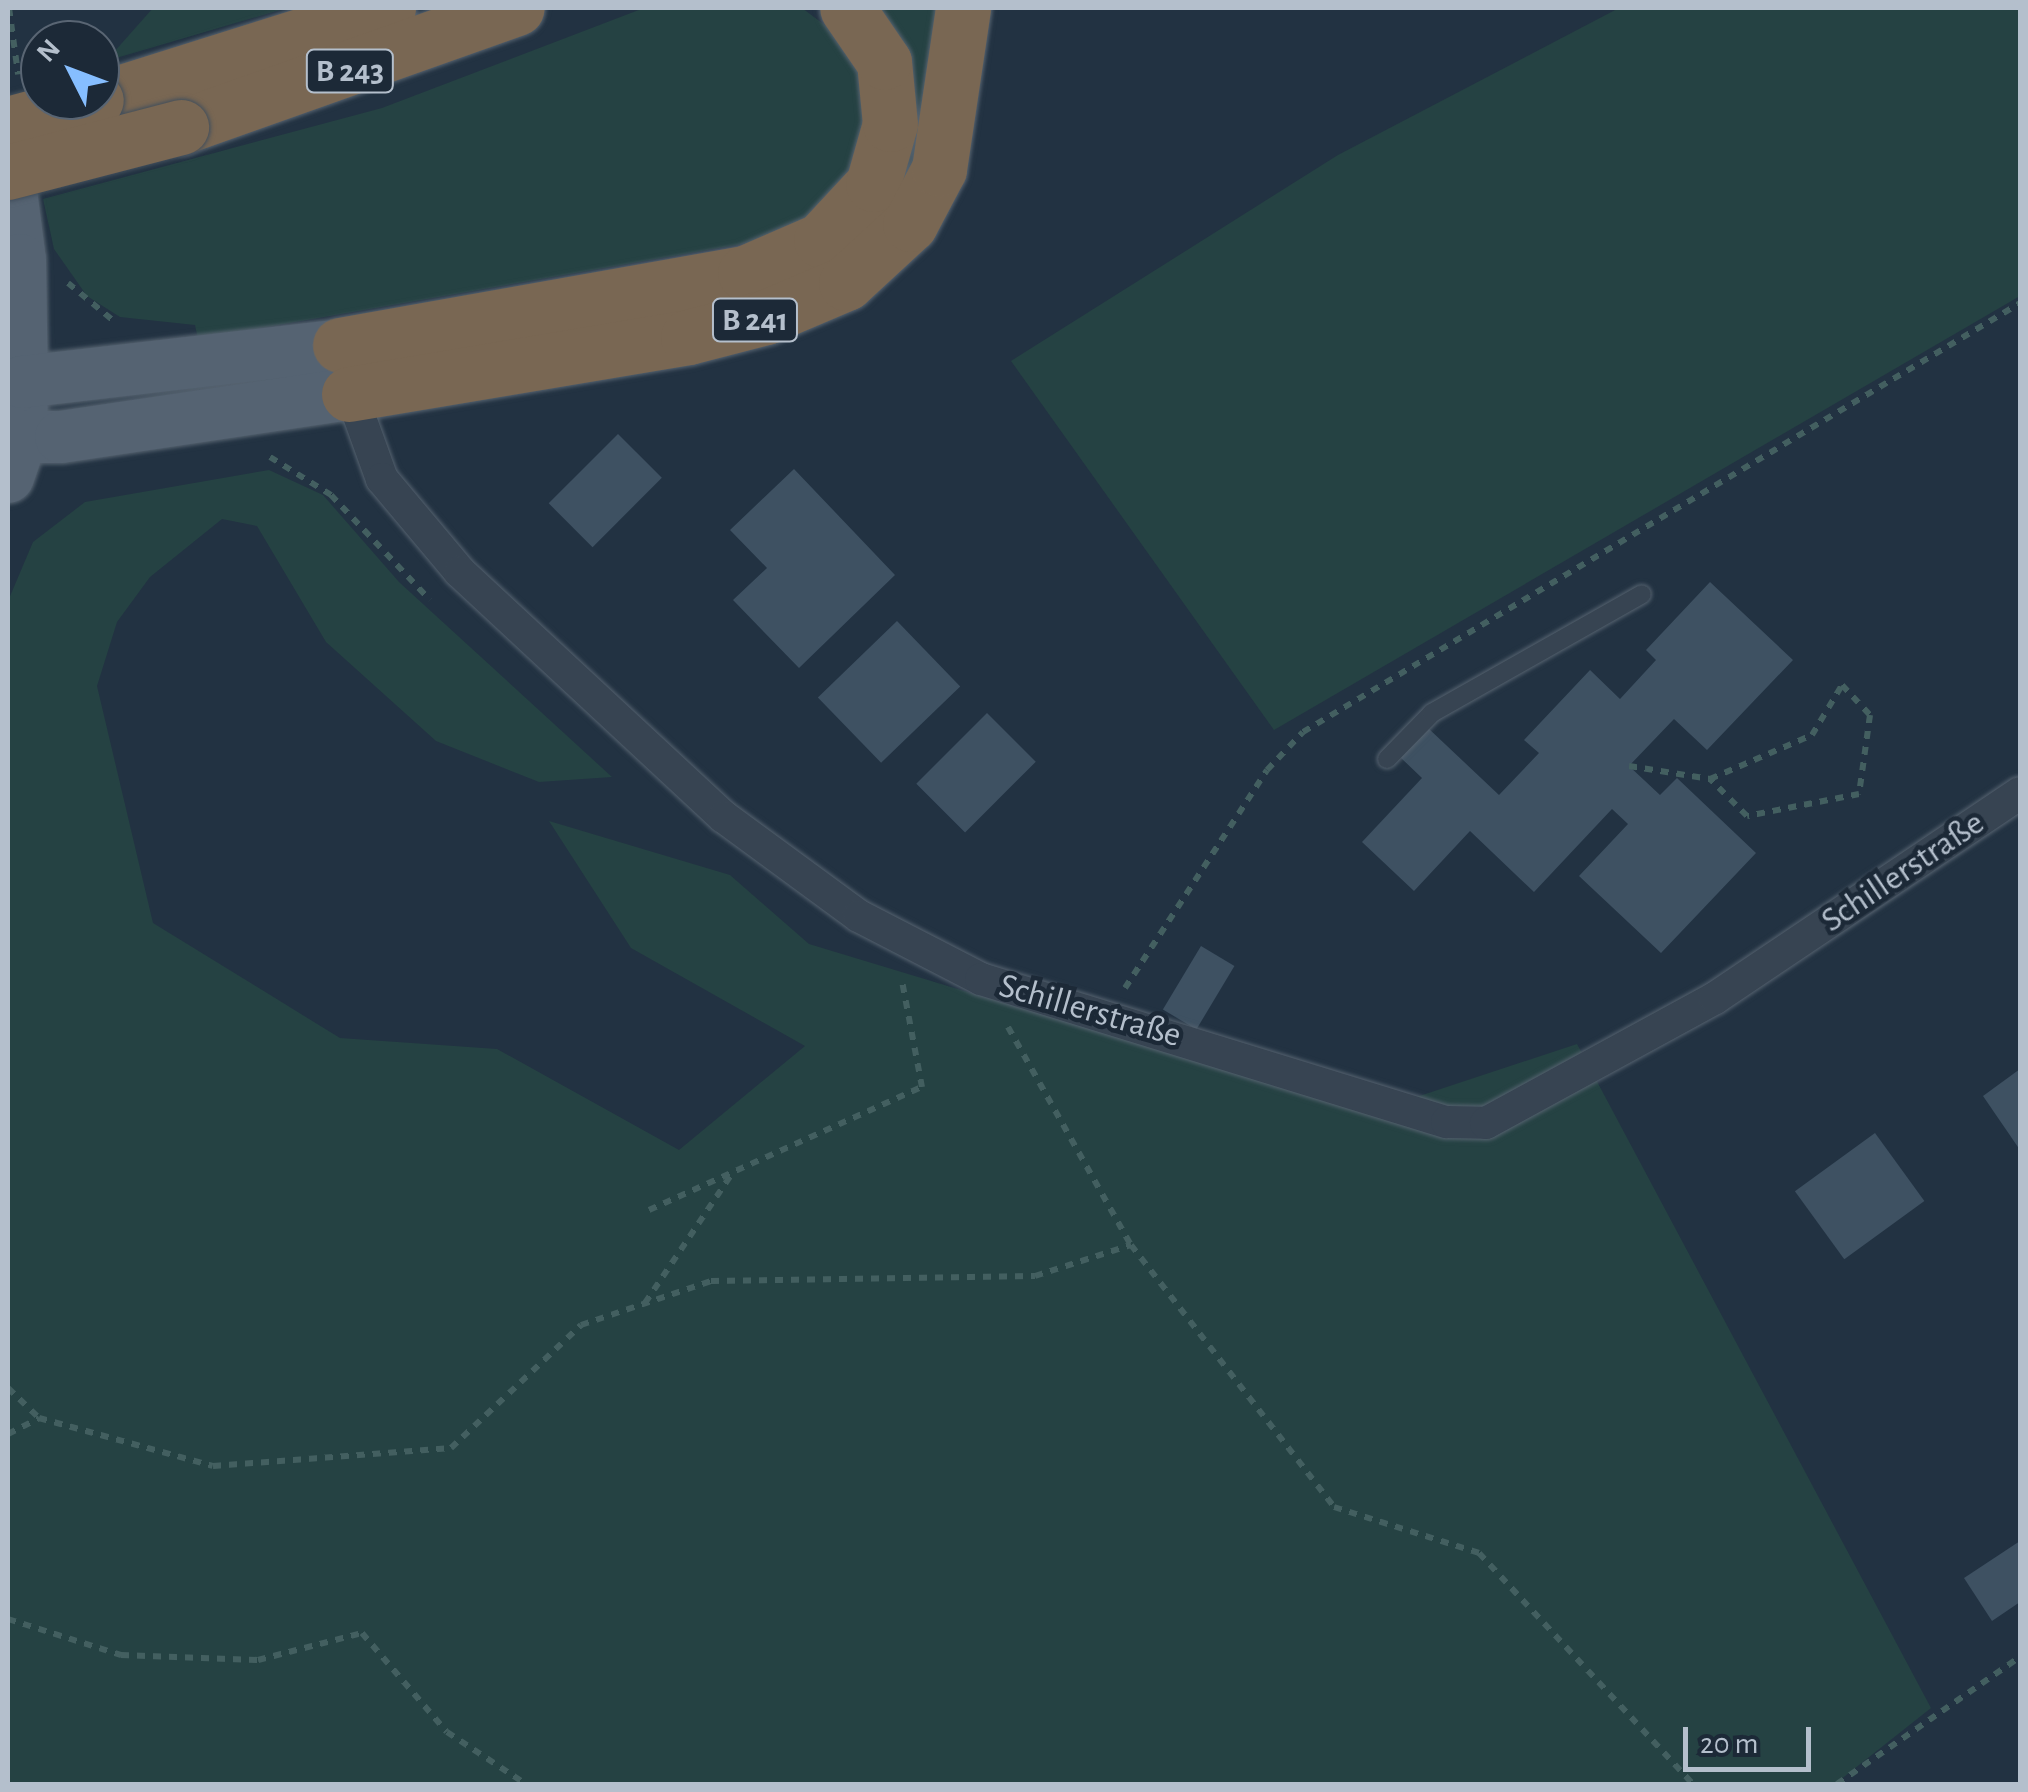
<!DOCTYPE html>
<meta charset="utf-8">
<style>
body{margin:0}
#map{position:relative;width:2028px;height:1792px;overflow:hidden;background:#223242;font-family:"Alegreya Sans",sans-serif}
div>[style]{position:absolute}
.green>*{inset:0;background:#254243}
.building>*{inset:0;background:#3e5162;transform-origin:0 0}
.path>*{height:6px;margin-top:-3px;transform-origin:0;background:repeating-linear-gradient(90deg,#435f60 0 8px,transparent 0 16px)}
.roads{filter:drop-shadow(0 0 2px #55626f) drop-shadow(0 0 2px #55626f)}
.lane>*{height:18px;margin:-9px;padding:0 9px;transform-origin:9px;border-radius:9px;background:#374452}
.street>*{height:32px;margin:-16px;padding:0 16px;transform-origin:16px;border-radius:16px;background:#374452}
.primary>*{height:52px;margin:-26px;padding:0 26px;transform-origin:26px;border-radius:26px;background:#556372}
.highway>*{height:55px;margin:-27.5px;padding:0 27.5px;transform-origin:27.5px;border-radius:27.5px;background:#796753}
.bridges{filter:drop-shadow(0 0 2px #424f5c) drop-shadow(0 0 2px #424f5c)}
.highway-bridge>*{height:55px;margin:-27.5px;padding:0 27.5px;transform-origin:27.5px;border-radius:27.5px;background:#796753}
span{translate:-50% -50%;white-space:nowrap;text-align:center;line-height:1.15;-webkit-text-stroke:9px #1c2937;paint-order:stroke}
.shield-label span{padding:2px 8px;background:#1c2937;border:2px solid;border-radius:8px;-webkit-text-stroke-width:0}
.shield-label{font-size:32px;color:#b4bfcc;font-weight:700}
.street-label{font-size:35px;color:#b4bfcc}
.frame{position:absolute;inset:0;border:10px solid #b4bfcc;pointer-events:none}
.north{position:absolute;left:20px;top:20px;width:100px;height:100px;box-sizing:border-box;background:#1c2937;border:2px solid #596573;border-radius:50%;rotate:312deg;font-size:28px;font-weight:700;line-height:40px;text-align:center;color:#b4bfcc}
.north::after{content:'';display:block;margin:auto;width:35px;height:45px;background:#86beff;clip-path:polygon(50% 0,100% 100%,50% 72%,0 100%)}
.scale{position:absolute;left:1683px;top:1727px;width:128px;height:45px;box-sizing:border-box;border:5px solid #b4bfcc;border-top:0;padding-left:12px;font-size:30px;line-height:35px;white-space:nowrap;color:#b4bfcc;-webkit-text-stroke:8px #1c2937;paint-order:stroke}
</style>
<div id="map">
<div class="green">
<i style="clip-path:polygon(153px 8px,287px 8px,106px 61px)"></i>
<i style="clip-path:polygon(644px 8px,802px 8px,854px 47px,869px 139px,820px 214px,759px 241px,198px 339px,195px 325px,120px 317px,87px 296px,54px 249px,43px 199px,382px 108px)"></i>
<i style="clip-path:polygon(875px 8px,941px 8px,916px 172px,864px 228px)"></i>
<i style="clip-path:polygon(1619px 8px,2020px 8px,2020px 296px,1274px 730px,1011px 361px,1338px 155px)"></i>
<i style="clip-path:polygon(269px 470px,323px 495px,399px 582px,612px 777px,539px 782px,436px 741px,326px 642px,257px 526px,222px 519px,150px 577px,117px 622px,97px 686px,153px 923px,340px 1038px,497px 1049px,679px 1150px,805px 1046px,631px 948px,549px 821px,730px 875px,809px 944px,1368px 1113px,1577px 1044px,1931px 1708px,1835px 1784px,8px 1784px,8px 601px,33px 542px,85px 502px)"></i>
</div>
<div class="building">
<i style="left:618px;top:434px;width:62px;height:98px;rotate:45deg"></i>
<i style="clip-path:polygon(794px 469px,895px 575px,799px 668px,733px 600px,767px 568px,730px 530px)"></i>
<i style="clip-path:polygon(1710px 582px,1793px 660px,1707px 750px,1674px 719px,1629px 766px,1660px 795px,1677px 778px,1756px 853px,1661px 953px,1579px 876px,1628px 824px,1612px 809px,1534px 892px,1470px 831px,1414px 891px,1362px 842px,1422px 778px,1400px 757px,1428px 728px,1499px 795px,1539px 753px,1524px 740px,1590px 670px,1620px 699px,1656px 660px,1646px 650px)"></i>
<i style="left:897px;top:621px;width:91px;height:110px;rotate:46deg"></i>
<i style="left:987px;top:713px;width:69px;height:100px;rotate:45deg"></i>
<i style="left:1201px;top:946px;width:39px;height:74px;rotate:31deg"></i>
<i style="clip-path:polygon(2020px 1069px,2020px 1150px,1983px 1096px)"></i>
<i style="left:1875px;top:1133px;width:84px;height:99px;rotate:54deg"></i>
<i style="clip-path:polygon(2020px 1541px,2020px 1602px,1992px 1621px,1964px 1578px)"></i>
</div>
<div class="path">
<i style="left:9px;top:8px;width:67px;rotate:82.2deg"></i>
<i style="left:68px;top:283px;width:61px;rotate:39.7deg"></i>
<i style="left:270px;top:457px;width:72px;rotate:31.9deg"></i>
<i style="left:331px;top:495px;width:144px;rotate:46.7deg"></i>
<i style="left:1629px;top:766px;width:82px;rotate:9.1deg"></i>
<i style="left:1710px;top:779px;width:111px;rotate:-23.3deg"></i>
<i style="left:1812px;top:735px;width:58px;rotate:-59deg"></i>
<i style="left:1842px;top:685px;width:41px;rotate:47deg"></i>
<i style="left:1870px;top:715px;width:80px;rotate:97.9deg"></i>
<i style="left:1859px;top:794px;width:114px;rotate:168.9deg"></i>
<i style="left:1747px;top:816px;width:52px;rotate:-135deg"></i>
<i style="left:1125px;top:988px;width:260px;rotate:-56.9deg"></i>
<i style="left:1267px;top:770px;width:52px;rotate:-46.5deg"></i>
<i style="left:1303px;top:732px;width:836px;rotate:-30.89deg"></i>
<i style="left:1008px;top:1027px;width:250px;rotate:60.6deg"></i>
<i style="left:1131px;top:1245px;width:331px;rotate:52.2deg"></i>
<i style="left:1334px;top:1507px;width:152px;rotate:17.6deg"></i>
<i style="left:1479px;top:1553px;width:315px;rotate:47.2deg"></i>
<i style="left:649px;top:1210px;width:299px;rotate:-24.3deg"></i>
<i style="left:922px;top:1087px;width:108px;rotate:-100.7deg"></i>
<i style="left:645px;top:1303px;width:158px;rotate:-56.1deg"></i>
<i style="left:8px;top:1388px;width:43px;rotate:44.1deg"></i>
<i style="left:39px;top:1418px;width:180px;rotate:15.4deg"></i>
<i style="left:213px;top:1466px;width:239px;rotate:-4.3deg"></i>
<i style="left:451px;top:1448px;width:179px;rotate:-43.4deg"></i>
<i style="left:581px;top:1325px;width:137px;rotate:-18.7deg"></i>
<i style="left:711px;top:1281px;width:324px;rotate:-0.9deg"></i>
<i style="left:1035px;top:1276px;width:101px;rotate:-17.9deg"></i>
<i style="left:8px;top:1434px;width:35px;rotate:-27deg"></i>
<i style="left:8px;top:1619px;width:119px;rotate:17.7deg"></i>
<i style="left:121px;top:1655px;width:137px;rotate:2.1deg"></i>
<i style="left:258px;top:1660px;width:107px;rotate:-14.6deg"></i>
<i style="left:362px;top:1633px;width:130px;rotate:49.4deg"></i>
<i style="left:447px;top:1732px;width:95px;rotate:33.4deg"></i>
<i style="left:1837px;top:1784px;width:223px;rotate:-34.8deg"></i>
</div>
<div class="roads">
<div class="lane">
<i style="left:1387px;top:759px;width:64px;rotate:-45.6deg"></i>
<i style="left:1432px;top:713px;width:241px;rotate:-29.5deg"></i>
</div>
<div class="street">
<i style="left:347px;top:382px;width:103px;rotate:70.2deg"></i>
<i style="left:382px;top:479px;width:121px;rotate:50deg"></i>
<i style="left:460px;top:572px;width:360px;rotate:42.9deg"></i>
<i style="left:724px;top:817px;width:167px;rotate:36.3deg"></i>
<i style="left:859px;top:916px;width:137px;rotate:27.3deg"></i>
<i style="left:981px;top:979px;width:487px;rotate:17.1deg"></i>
<i style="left:1447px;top:1122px;width:39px;rotate:1deg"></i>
<i style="left:1486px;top:1123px;width:261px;rotate:-28.6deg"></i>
<i style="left:1715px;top:998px;width:367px;rotate:-33.9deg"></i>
</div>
<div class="primary">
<i style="left:8px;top:168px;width:93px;rotate:82.6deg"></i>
<i style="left:20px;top:260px;width:122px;rotate:89.1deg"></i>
<i style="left:22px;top:382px;width:57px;rotate:91deg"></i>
<i style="left:21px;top:439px;width:40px;rotate:108.9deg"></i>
<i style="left:8px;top:391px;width:17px;rotate:-33deg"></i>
<i style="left:22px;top:382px;width:320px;rotate:-6.6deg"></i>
<i style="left:8px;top:437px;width:53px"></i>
<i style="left:61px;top:437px;width:291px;rotate:-8.5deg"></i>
</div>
<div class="highway">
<i style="left:100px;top:99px;width:302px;rotate:-17.5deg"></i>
<i style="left:181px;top:127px;width:356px;rotate:-19.5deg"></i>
<i style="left:340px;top:345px;width:411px;rotate:-10.1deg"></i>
<i style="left:745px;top:273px;width:83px;rotate:-23.5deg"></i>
<i style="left:821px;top:240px;width:76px;rotate:-47.1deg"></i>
<i style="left:873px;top:184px;width:62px;rotate:-74.2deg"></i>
<i style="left:890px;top:124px;width:62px;rotate:-95.5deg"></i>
<i style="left:884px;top:62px;width:65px;rotate:-124.4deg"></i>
<i style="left:349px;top:394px;width:344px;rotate:-9.5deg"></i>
<i style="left:688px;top:337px;width:81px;rotate:-14.4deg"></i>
<i style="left:766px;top:317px;width:87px;rotate:-23deg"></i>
<i style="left:846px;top:283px;width:87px;rotate:-42.7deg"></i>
<i style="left:910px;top:224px;width:62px;rotate:-62.2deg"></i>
<i style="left:939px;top:169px;width:163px;rotate:-81.5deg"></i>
</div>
</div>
<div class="bridges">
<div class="highway-bridge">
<i style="left:8px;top:124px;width:91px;rotate:-15.3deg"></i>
<i style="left:8px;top:172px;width:179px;rotate:-14.6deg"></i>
</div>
</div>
<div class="shield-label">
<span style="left:350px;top:71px">B 243</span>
<span style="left:755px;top:320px">B 241</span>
</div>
<div class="street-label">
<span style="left:1903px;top:872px;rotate:-34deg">Schillerstraße</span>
<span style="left:1090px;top:1011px;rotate:16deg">Schillerstraße</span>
</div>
<div class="frame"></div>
<div class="north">N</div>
<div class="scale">20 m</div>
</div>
